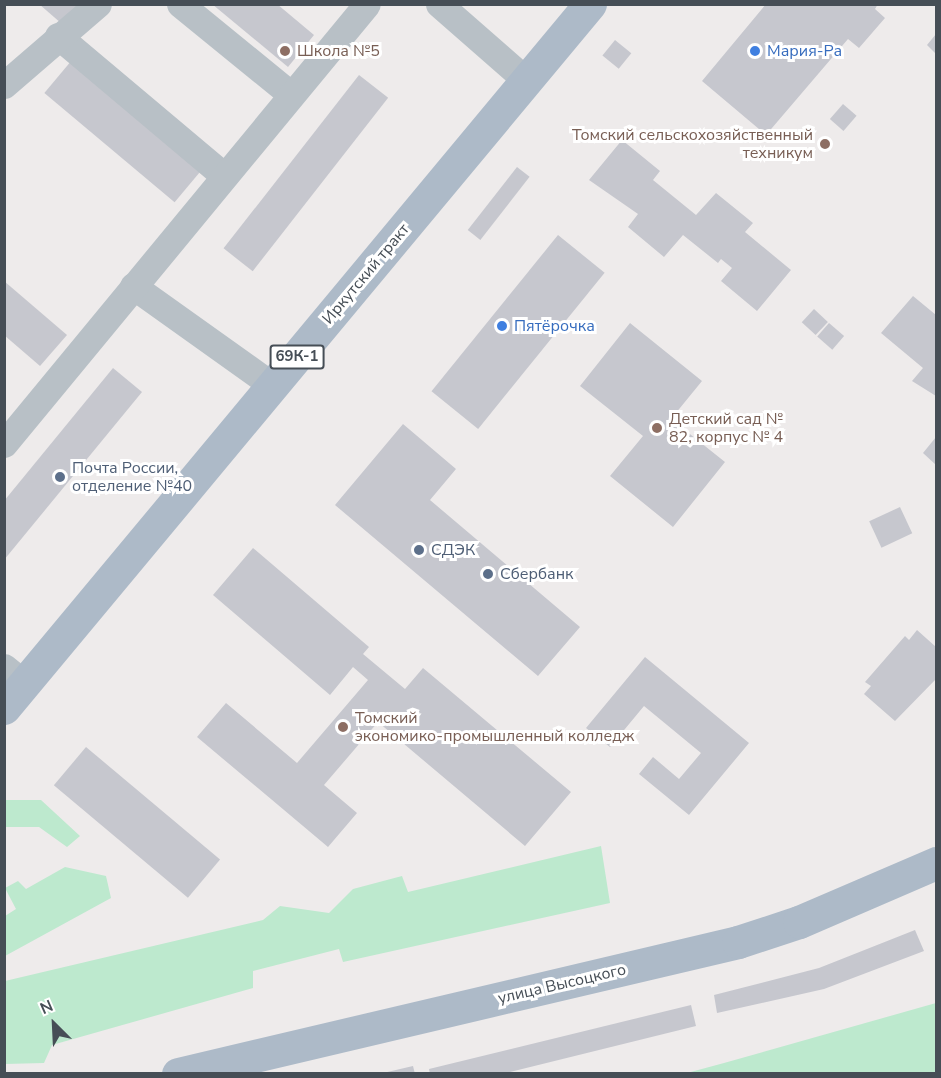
<!DOCTYPE html>
<meta charset="utf-8">
<style>
body{margin:0}
#map{position:relative;width:941px;height:1078px;overflow:hidden;background:#eeebeb;font-family:"Nunito Sans",sans-serif}
div>[style]{position:absolute}
.green>*{inset:0;background:#bde9ce}
.building>*{inset:0;background:#c6c7ce;transform-origin:0 0}
.minor>*{height:27px;margin:-13.5px;padding:0 13.5px;transform-origin:13.5px;border-radius:13.5px;background:#b8c0c6}
.major>*{height:33px;margin:-16.5px;padding:0 16.5px;transform-origin:16.5px;border-radius:16.5px;background:#adbac8}
.dots>*{width:16px;height:16px;translate:-50% -50%;box-sizing:border-box;border:3px solid #fff;border-radius:50%}
span{translate:-50% -50%;white-space:nowrap;text-align:center;line-height:1.15;-webkit-text-stroke:6px #fff;paint-order:stroke}
.shield-label span{padding:2px 4px;background:#fff;border:2px solid;border-radius:4px;-webkit-text-stroke-width:0}
.shield-label{font-size:15px;color:#464e56;font-weight:700}
.education-label{font-size:16px;color:#785e54}
.left{translate:0 -50%;text-align:left}
.right{translate:-100% -50%;text-align:right}
.shop-label{font-size:16px;color:#366cbe}
.street-label{font-size:16px;color:#464e56}
.service-label{font-size:16px;color:#4e5e75}
.frame{position:absolute;inset:0;border:6px solid #464e56;pointer-events:none}
.north{position:absolute;left:24px;top:994px;width:60px;height:60px;-webkit-text-stroke:4px #fff;paint-order:stroke;rotate:336deg;font-size:16px;font-weight:700;line-height:24px;text-align:center;color:#464e56}
.north::after{content:'';display:block;margin:auto;width:21px;height:27px;background:#464e56;clip-path:polygon(50% 0,100% 100%,50% 72%,0 100%)}
</style>
<div id="map">
<div class="green">
<i style="clip-path:polygon(5px 800px,41px 800px,80px 836px,67px 847px,39px 827px,5px 827px)"></i>
<i style="clip-path:polygon(601px 846px,610px 903px,343px 962px,339px 949px,253px 971px,253px 988px,52px 1045px,44px 1063px,5px 1064px,5px 981px,263px 920px,280px 906px,329px 913px,353px 889px,402px 876px,408px 892px)"></i>
<i style="clip-path:polygon(65px 867px,106px 876px,111px 898px,5px 956px,5px 916px,16px 909px,5px 888px,18px 881px,26px 889px)"></i>
<i style="clip-path:polygon(936px 1003px,936px 1073px,687px 1073px,724px 1063px)"></i>
</div>
<div class="building">
<i style="clip-path:polygon(39px 4px,79px 4px,62px 24px)"></i>
<i style="clip-path:polygon(212px 4px,277px 4px,314px 35px,288px 67px)"></i>
<i style="clip-path:polygon(766px 4px,878px 4px,875px 9px,885px 18px,859px 48px,848px 39px,766px 135px,702px 81px)"></i>
<i style="clip-path:polygon(936px 34px,936px 54px,927px 45px)"></i>
<i style="left:615px;top:40px;width:21px;height:20px;rotate:39deg"></i>
<i style="left:72px;top:60px;width:170px;height:43px;rotate:40deg"></i>
<i style="left:359px;top:75px;width:37px;height:220px;rotate:38deg"></i>
<i style="left:843px;top:104px;width:18px;height:20px;rotate:41deg"></i>
<i style="clip-path:polygon(622px 140px,660px 171px,653px 180px,696px 215px,716px 193px,753px 223px,745px 232px,791px 270px,757px 311px,721px 281px,732px 268px,721px 259px,718px 263px,683px 235px,664px 257px,628px 227px,638px 214px,589px 180px)"></i>
<i style="left:517px;top:167px;width:16px;height:80px;rotate:38deg"></i>
<i style="left:558px;top:235px;width:60px;height:201px;rotate:39deg"></i>
<i style="clip-path:polygon(4px 281px,67px 335px,40px 366px,4px 335px)"></i>
<i style="clip-path:polygon(913px 296px,936px 315px,936px 396px,912px 381px,923px 368px,881px 333px)"></i>
<i style="left:814px;top:309px;width:19px;height:18px;rotate:43deg"></i>
<i style="clip-path:polygon(630px 323px,702px 381px,671px 419px,725px 462px,673px 527px,610px 476px,643px 436px,580px 386px)"></i>
<i style="left:829px;top:323px;width:20px;height:18px;rotate:41deg"></i>
<i style="clip-path:polygon(113px 368px,142px 392px,4px 560px,4px 501px)"></i>
<i style="clip-path:polygon(403px 424px,456px 469px,430px 500px,580px 627px,538px 676px,335px 505px)"></i>
<i style="clip-path:polygon(936px 437px,936px 465px,923px 453px)"></i>
<i style="left:900px;top:507px;width:29px;height:34px;rotate:65deg"></i>
<i style="clip-path:polygon(253px 548px,369px 647px,363px 654px,405px 689px,423px 668px,571px 792px,525px 846px,378px 722px,324px 785px,357px 813px,328px 847px,197px 737px,226px 703px,297px 763px,368px 680px,353px 667px,330px 695px,213px 595px)"></i>
<i style="clip-path:polygon(917px 630px,936px 647px,936px 679px,895px 721px,864px 694px,871px 686px,865px 682px,905px 636px,909px 640px)"></i>
<i style="clip-path:polygon(645px 657px,749px 743px,689px 815px,639px 774px,653px 757px,679px 779px,701px 753px,644px 706px,610px 747px,586px 728px)"></i>
<i style="left:86px;top:747px;width:175px;height:50px;rotate:40deg"></i>
<i style="clip-path:polygon(915px 930px,924px 951px,824px 989px,717px 1013px,714px 995px,819px 968px)"></i>
<i style="clip-path:polygon(691px 1005px,696px 1026px,502px 1074px,430px 1074px,429px 1069px)"></i>
<i style="clip-path:polygon(413px 1066px,415px 1074px,384px 1074px,383px 1073px)"></i>
</div>
<div class="minor">
<i style="left:180px;top:4px;width:141px;rotate:39.2deg"></i>
<i style="left:439px;top:4px;width:117px;rotate:41.2deg"></i>
<i style="left:58px;top:36px;width:216px;rotate:40.1deg"></i>
<i style="left:4px;top:85px;width:124px;rotate:-40.8deg"></i>
<i style="left:133px;top:286px;width:172px;rotate:35.5deg"></i>
<i style="left:4px;top:444px;width:570px;rotate:-50.48deg"></i>
<i style="left:4px;top:667px;width:27px;rotate:39deg"></i>
</div>
<div class="major">
<i style="left:4px;top:708px;width:916px;rotate:-50.23deg"></i>
<i style="left:178px;top:1074px;width:575px;rotate:-13.26deg"></i>
<i style="left:738px;top:942px;width:64px;rotate:-18.2deg"></i>
<i style="left:799px;top:922px;width:149px;rotate:-23.3deg"></i>
</div>
<div class="dots">
<i style="left:285px;top:51px;background:#8d6e63"></i>
<i style="left:755px;top:51px;background:#3f7fe0"></i>
<i style="left:825px;top:144px;background:#8d6e63"></i>
<i style="left:502px;top:326px;background:#3f7fe0"></i>
<i style="left:657px;top:428px;background:#8d6e63"></i>
<i style="left:60px;top:477px;background:#5c6f8a"></i>
<i style="left:419px;top:550px;background:#5c6f8a"></i>
<i style="left:488px;top:574px;background:#5c6f8a"></i>
<i style="left:343px;top:727px;background:#8d6e63"></i>
</div>
<div class="shield-label">
<span style="left:297px;top:357px">69К-1</span>
</div>
<div class="education-label">
<span class="left" style="left:297px;top:51px">Школа №5</span>
<span class="right" style="left:813px;top:144px">Томский сельскохозяйственный<br>техникум</span>
<span class="left" style="left:669px;top:428px">Детский сад №<br>82, корпус № 4</span>
<span class="left" style="left:355px;top:727px">Томский<br>экономико-промышленный колледж</span>
</div>
<div class="shop-label">
<span class="left" style="left:767px;top:51px">Мария-Ра</span>
<span class="left" style="left:514px;top:326px">Пятёрочка</span>
</div>
<div class="street-label">
<span style="left:366px;top:274px;rotate:-50deg">Иркутский тракт</span>
<span style="left:562px;top:984px;rotate:-13deg">улица Высоцкого</span>
</div>
<div class="service-label">
<span class="left" style="left:72px;top:477px">Почта России,<br>отделение №40</span>
<span class="left" style="left:431px;top:550px">СДЭК</span>
<span class="left" style="left:500px;top:574px">Сбербанк</span>
</div>
<div class="frame"></div>
<div class="north">N</div>
</div>
